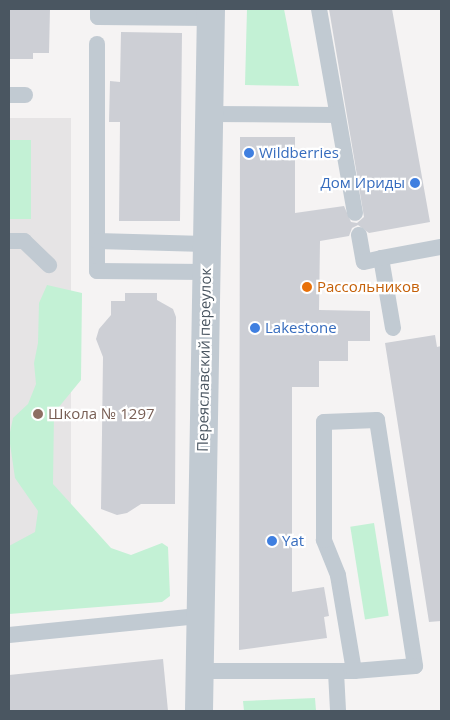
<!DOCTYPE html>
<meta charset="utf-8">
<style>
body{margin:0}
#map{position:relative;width:450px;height:720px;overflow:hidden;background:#f5f3f3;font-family:"Open Sans",sans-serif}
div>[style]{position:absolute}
.education>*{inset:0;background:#e6e4e5;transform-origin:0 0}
.green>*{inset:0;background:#c3f1d5;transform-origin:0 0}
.building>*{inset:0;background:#cdcfd5}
.lane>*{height:16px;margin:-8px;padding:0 8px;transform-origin:8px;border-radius:8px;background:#c1cad2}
.street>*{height:28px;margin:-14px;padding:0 14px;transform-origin:14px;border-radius:14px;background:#c1cad2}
.dots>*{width:14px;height:14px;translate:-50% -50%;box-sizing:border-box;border:2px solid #fff;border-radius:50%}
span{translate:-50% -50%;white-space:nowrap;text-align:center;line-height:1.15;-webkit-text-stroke:4.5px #fff;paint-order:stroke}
.shop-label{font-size:15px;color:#366cbe}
.left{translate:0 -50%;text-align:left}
.right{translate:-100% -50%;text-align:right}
.food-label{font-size:15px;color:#c56008}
.street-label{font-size:15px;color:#4a5661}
.education-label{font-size:15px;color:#785e54}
.frame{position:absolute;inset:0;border:10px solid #4a5661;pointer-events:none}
</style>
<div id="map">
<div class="education">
<i style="left:9px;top:118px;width:62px;height:446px"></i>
</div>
<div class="green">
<i style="clip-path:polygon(247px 9px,284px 9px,299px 86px,245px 85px)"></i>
<i style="left:9px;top:140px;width:22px;height:79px"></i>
<i style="clip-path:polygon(47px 285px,82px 293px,81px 380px,54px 413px,53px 484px,111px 548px,131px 555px,162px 543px,168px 547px,170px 596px,162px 602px,9px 614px,9px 546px,35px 532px,38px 511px,15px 478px,9px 437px,13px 418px,28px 404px,36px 384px,34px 363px,38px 343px,39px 303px)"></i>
<i style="left:374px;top:523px;width:94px;height:24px;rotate:81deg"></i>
<i style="clip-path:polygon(315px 698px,316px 711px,244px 711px,243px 701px)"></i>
</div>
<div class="building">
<i style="clip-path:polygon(9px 9px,50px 9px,49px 53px,33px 53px,33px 59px,9px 59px)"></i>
<i style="clip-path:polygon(329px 9px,392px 9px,430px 222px,369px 233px,358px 225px,352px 228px,349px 236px,320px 241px,319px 310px,370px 311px,370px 341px,348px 341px,348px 361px,319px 361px,319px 387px,292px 387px,292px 592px,324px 587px,329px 616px,324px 617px,327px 638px,239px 650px,240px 137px,295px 137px,295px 213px,344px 206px,351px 222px,357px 223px,364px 217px)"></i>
<i style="clip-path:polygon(121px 32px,182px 33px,180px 221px,119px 221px,120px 122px,109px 122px,110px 81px,120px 82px)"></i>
<i style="clip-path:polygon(125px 293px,157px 293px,157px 300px,173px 309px,176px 317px,175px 504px,141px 504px,127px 513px,117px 515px,101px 509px,103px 357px,96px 339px,99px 329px,111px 315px,111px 301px,125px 301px)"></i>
<i style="clip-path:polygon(435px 335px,437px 347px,441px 346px,441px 621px,429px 622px,385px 343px)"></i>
<i style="clip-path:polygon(163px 659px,168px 711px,9px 711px,9px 675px)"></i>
</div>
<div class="lane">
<i style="left:98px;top:9px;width:8px;rotate:90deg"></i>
<i style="left:98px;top:17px;width:112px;rotate:0.5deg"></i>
<i style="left:319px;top:9px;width:207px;rotate:80deg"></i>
<i style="left:97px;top:44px;width:227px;rotate:90deg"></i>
<i style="left:97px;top:271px;width:108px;rotate:0.5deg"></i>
<i style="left:9px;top:95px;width:16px"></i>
<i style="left:207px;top:114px;width:130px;rotate:0.4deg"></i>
<i style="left:359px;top:235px;width:27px;rotate:80deg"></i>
<i style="left:364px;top:262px;width:17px;rotate:-13deg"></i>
<i style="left:9px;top:241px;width:15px"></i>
<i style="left:24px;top:241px;width:35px;rotate:44deg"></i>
<i style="left:97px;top:241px;width:108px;rotate:1.6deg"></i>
<i style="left:393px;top:328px;width:71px;rotate:-99.7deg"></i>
<i style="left:381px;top:258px;width:61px;rotate:-10.4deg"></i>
<i style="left:9px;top:635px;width:193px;rotate:-5.7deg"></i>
<i style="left:200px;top:671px;width:154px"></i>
<i style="left:354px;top:671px;width:97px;rotate:-99.5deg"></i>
<i style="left:338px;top:575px;width:38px;rotate:-112deg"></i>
<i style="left:324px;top:540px;width:118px;rotate:-90deg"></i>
<i style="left:324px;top:422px;width:53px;rotate:-2.2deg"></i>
<i style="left:377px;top:420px;width:249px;rotate:81.2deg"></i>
<i style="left:415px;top:666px;width:61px;rotate:175.3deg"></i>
<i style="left:336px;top:672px;width:39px;rotate:87deg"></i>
</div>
<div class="street">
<i style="left:199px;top:711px;width:702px;rotate:-89.02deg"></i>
</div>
<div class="dots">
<i style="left:249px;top:153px;background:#3f7fe0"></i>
<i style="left:415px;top:183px;background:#3f7fe0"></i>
<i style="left:307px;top:287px;background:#e8710a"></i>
<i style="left:255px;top:328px;background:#3f7fe0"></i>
<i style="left:38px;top:414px;background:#8d6e63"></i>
<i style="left:272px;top:541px;background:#3f7fe0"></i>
</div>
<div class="shop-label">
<span class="left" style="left:259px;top:153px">Wildberries</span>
<span class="right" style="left:405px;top:183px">Дом Ириды</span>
<span class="left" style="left:265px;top:328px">Lakestone</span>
<span class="left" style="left:282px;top:541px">Yat</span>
</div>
<div class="food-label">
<span class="left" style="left:317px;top:287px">Рассольников</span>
</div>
<div class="street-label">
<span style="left:204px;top:360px;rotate:-89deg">Переяславский переулок</span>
</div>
<div class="education-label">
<span class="left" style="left:48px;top:414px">Школа № 1297</span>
</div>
<div class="frame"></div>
</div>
